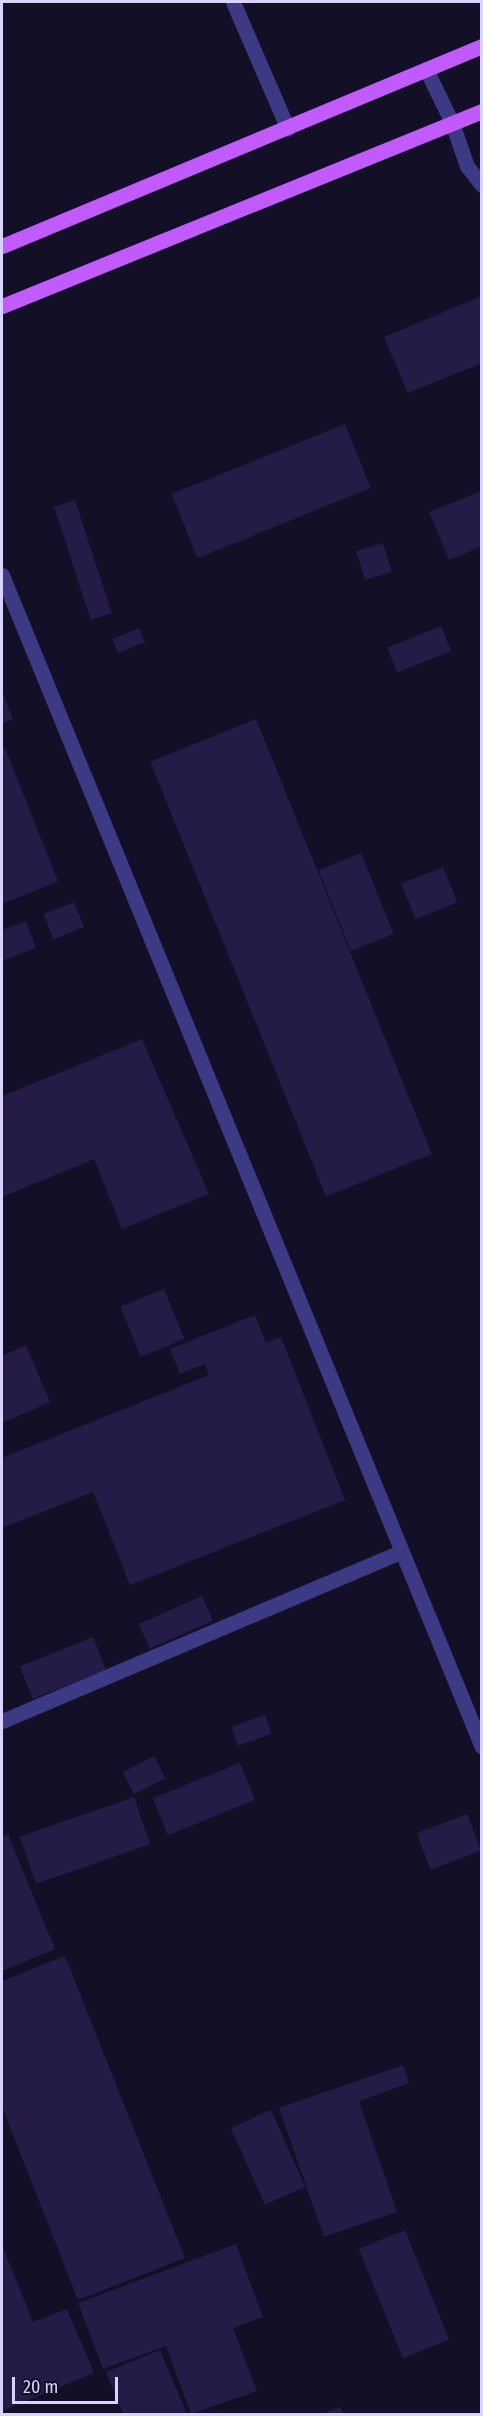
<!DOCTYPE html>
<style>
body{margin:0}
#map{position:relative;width:483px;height:2416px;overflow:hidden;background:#130f26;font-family:"Fira Sans Condensed",sans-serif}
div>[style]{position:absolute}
.building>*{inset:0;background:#241b47;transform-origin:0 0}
.lane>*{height:15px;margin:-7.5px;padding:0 7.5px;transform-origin:7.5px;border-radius:7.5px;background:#3d3a85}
.primary>*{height:15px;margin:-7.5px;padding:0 7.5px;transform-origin:7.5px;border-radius:7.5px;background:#c25bff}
span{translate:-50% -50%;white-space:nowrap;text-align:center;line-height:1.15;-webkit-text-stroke:4.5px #130f26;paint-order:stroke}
.frame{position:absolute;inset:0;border:3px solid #d9d4ff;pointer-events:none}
.scale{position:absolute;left:12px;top:2377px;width:106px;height:27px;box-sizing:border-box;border:3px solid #d9d4ff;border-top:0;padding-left:8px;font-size:18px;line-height:21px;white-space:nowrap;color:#d9d4ff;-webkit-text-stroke:4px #130f26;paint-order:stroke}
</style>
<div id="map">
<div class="building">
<i style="clip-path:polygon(482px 296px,482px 363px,408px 393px,384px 337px)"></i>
<i style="left:345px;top:424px;width:69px;height:187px;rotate:68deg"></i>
<i style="clip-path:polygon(482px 491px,482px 546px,449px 560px,429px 512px)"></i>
<i style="left:75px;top:500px;width:119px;height:22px;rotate:72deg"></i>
<i style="left:383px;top:543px;width:30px;height:28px;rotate:73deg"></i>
<i style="left:441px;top:626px;width:27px;height:58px;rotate:68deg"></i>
<i style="left:139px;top:628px;width:15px;height:29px;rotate:67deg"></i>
<i style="clip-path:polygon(2px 691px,13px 719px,2px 724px)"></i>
<i style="left:256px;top:719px;width:469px;height:114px;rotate:68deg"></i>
<i style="clip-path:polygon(5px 748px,58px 881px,2px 904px,2px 750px)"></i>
<i style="left:361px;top:853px;width:87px;height:46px;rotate:68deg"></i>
<i style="left:443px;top:867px;width:38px;height:45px;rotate:68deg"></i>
<i style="left:74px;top:902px;width:27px;height:33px;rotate:68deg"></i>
<i style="clip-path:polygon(26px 921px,36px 948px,2px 961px,2px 930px)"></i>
<i style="clip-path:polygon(142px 1039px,209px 1194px,122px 1229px,94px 1159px,2px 1197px,2px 1096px)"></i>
<i style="left:164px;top:1289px;width:54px;height:47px;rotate:68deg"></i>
<i style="clip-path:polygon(255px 1315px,266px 1343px,281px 1337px,345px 1500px,130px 1585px,93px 1492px,2px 1528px,2px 1458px,209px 1375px,205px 1364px,180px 1374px,170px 1349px)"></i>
<i style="clip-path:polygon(26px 1345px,50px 1402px,2px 1423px,2px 1356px)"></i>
<i style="left:202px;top:1596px;width:27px;height:69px;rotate:66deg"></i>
<i style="left:93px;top:1637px;width:35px;height:79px;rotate:68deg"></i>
<i style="left:265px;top:1715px;width:20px;height:36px;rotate:70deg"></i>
<i style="left:154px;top:1756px;width:25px;height:35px;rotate:63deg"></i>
<i style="left:240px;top:1763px;width:40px;height:94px;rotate:68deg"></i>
<i style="left:134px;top:1797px;width:50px;height:121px;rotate:71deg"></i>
<i style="left:467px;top:1814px;width:39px;height:54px;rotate:69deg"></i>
<i style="clip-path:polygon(8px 1834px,55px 1949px,2px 1971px,2px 1836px)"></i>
<i style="clip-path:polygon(65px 1956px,185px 2258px,78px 2300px,2px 2107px,2px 1981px)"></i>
<i style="clip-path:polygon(403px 2065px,409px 2083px,359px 2101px,397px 2212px,324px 2237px,279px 2108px)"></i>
<i style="left:271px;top:2110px;width:84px;height:44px;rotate:66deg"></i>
<i style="left:405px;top:2230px;width:118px;height:50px;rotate:68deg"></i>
<i style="clip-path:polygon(236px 2244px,263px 2317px,233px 2328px,257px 2391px,191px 2414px,166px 2346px,103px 2369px,78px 2303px)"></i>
<i style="clip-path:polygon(2px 2245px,33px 2322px,67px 2309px,94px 2373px,2px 2411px)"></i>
<i style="clip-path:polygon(160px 2350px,187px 2414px,123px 2414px,106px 2372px)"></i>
<i style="clip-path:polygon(340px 2407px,343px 2414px,322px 2414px)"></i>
</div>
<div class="lane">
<i style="left:233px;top:2px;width:138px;rotate:66.6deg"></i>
<i style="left:426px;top:69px;width:60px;rotate:64.3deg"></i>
<i style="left:452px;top:123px;width:46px;rotate:70.8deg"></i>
<i style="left:467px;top:166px;width:24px;rotate:52deg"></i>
<i style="left:2px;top:575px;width:1266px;rotate:67.73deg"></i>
<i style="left:2px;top:1721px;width:433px;rotate:-23deg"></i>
</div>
<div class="primary">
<i style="left:2px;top:246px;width:520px;rotate:-22.62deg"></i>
<i style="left:2px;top:306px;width:518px;rotate:-22.11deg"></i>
</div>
<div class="frame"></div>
<div class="scale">20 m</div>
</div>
